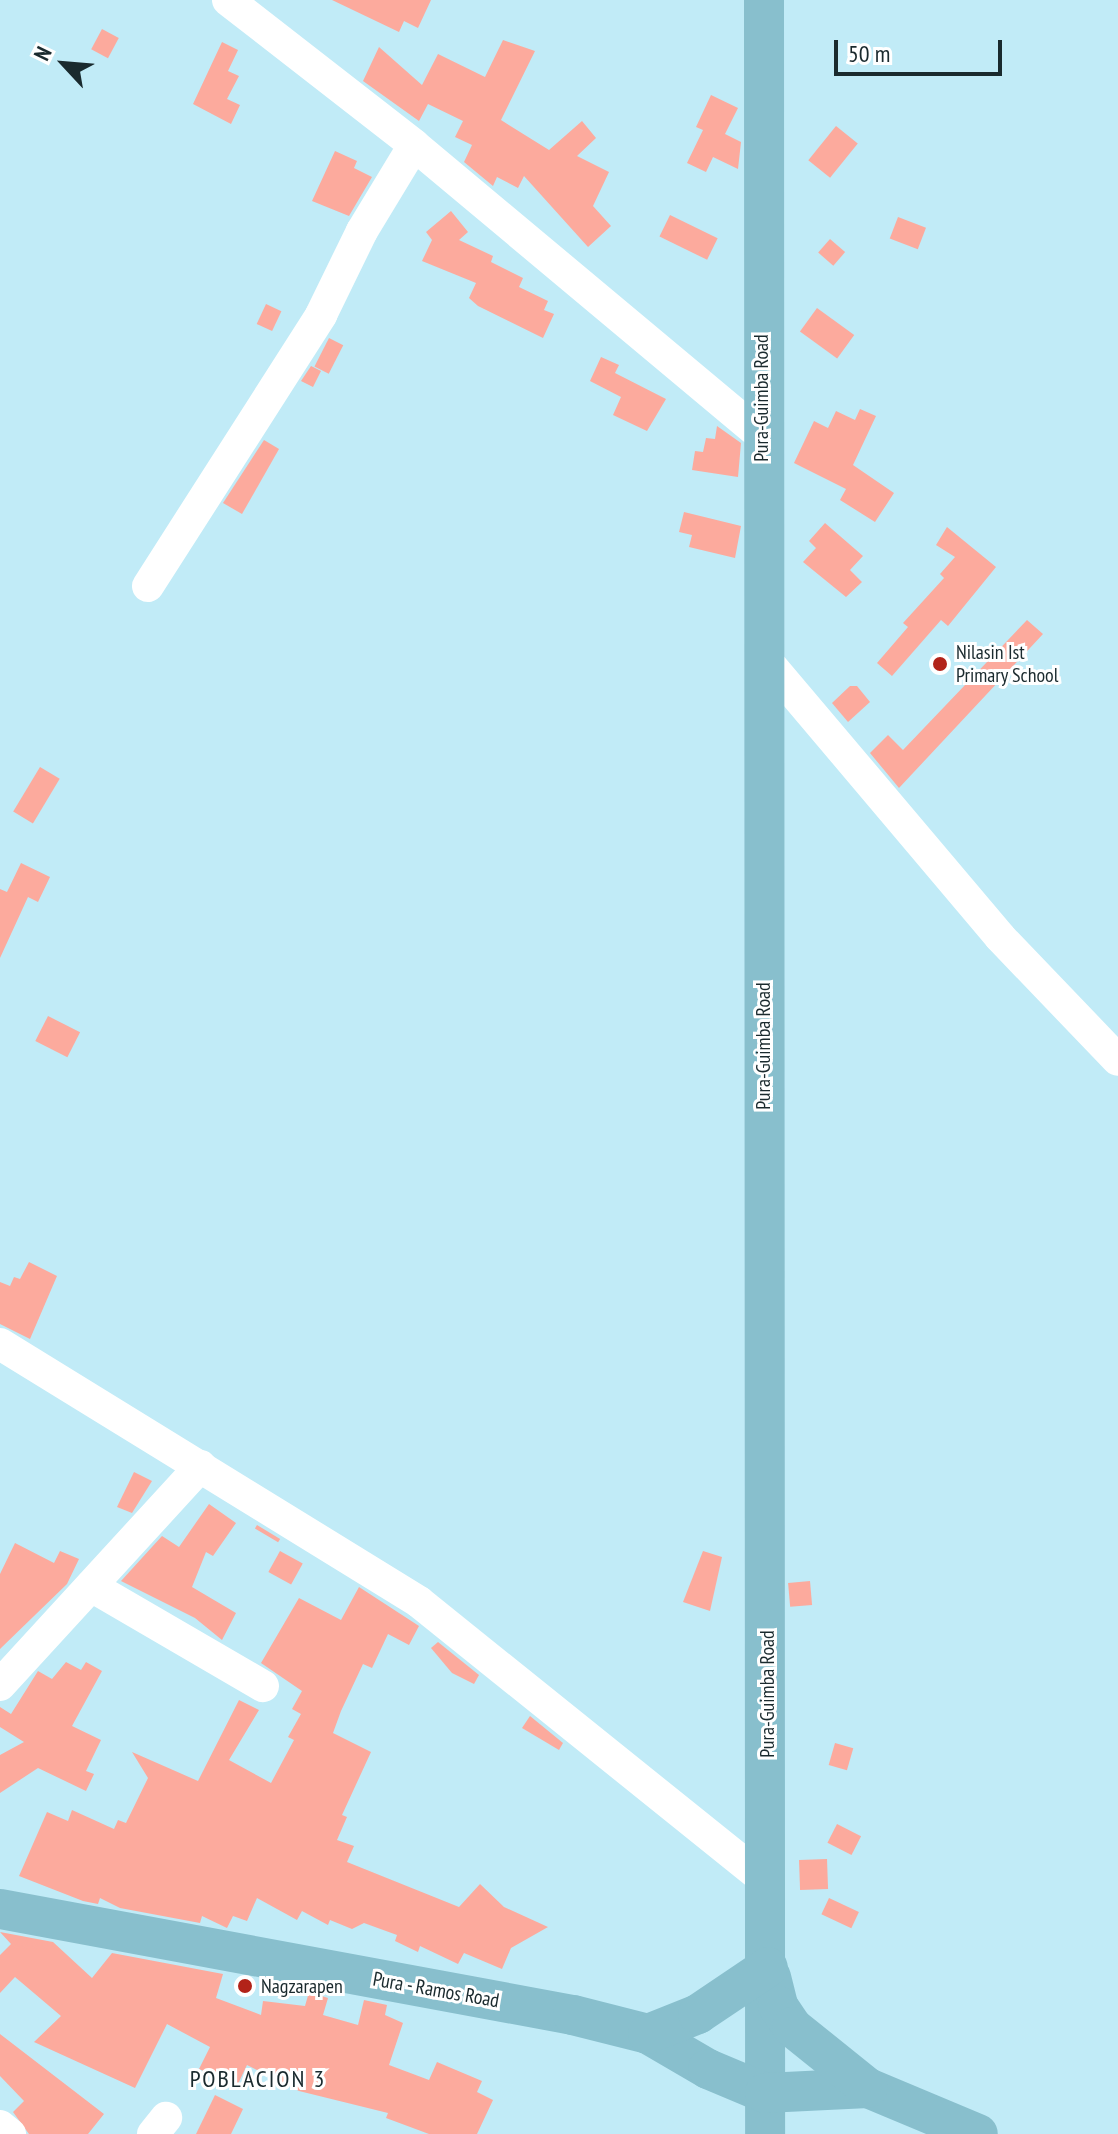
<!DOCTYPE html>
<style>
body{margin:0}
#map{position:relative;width:1118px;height:2134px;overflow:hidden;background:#c1ebf7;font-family:"PT Sans Narrow",sans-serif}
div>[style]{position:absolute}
.building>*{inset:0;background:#fcaa9d;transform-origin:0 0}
.minor>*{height:32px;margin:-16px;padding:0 16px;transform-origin:16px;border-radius:16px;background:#fff}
.major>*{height:40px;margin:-20px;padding:0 20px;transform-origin:20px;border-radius:20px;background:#88bfcd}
.dots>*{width:22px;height:22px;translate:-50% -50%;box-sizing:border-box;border:4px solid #fff;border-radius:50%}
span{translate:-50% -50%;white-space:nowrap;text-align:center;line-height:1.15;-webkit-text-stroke:6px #fff;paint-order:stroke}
.street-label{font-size:20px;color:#1a2a2e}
.poi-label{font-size:20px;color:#1a2a2e}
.left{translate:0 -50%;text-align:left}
.quarter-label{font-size:24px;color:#1a2a2e;letter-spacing:2px}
.north{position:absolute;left:24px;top:24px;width:80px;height:80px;-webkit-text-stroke:6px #fff;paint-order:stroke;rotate:296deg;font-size:22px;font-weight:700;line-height:32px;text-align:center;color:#1a2a2e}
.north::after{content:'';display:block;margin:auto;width:28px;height:36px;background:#1a2a2e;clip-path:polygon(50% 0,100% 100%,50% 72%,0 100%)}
.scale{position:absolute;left:834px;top:40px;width:168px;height:36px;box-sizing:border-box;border:4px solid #1a2a2e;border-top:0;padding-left:10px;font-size:24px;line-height:28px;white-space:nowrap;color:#1a2a2e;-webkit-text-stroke:6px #fff;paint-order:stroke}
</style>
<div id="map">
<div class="building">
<i style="clip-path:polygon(332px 0,431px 0,418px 28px,404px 21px,399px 32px)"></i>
<i style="left:102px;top:29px;width:19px;height:23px;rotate:28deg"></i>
<i style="clip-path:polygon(503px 40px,535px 51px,501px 120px,549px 150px,582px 121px,596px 138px,577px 156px,609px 172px,593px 206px,611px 226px,588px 247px,524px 176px,518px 188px,497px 177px,493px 186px,464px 162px,472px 145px,455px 137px,463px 121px,428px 104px,419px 121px,363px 81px,379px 47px,422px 85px,438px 54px,485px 77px)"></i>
<i style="clip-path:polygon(222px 42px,238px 50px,228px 71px,239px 76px,227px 99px,240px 105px,231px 124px,193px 104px)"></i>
<i style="clip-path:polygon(711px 95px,738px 108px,725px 134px,741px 142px,738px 169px,713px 157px,706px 172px,687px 163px,703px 130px,696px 127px)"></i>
<i style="left:836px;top:126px;width:28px;height:44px;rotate:39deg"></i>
<i style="clip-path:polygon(335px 151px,357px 161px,354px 168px,372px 177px,349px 216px,312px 201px)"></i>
<i style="clip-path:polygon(451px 211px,468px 232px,459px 240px,493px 256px,491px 262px,523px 278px,519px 287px,548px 301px,544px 310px,554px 314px,543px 338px,478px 306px,469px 298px,476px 283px,422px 261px,432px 240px,426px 232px)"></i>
<i style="left:670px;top:215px;width:53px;height:24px;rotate:26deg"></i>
<i style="left:898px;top:217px;width:30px;height:23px;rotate:21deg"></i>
<i style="left:830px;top:239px;width:20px;height:18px;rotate:41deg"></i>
<i style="left:266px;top:304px;width:17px;height:22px;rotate:25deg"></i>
<i style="left:817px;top:308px;width:46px;height:29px;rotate:36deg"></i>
<i style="left:329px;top:338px;width:16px;height:32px;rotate:27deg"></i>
<i style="clip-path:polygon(601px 357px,619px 365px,615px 373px,666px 399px,647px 431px,613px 415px,621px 397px,590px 381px)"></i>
<i style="clip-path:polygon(311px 366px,321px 371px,313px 387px,301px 381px)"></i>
<i style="clip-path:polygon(860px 409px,876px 416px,853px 465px,894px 493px,875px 522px,840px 500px,846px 489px,794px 463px,814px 421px,828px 428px,836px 411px,855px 420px)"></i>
<i style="clip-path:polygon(717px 426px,741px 443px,738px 477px,692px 470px,695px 451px,703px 452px,706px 438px,715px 439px)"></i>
<i style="clip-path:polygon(264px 440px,279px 449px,242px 514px,223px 503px)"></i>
<i style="clip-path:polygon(684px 512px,741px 526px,735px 558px,689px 547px,692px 535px,679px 532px)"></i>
<i style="clip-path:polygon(825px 523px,863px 556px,850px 570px,862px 582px,846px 597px,803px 562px,816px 548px,809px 541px)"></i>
<i style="clip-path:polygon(947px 527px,996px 567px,948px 626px,941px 620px,892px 676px,877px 663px,908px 627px,903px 623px,944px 578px,940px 574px,955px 557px,936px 545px)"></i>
<i style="clip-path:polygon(1027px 620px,1043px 634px,899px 788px,870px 753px,888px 735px,903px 750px)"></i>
<i style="clip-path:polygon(850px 686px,857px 686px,870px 702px,848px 722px,832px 703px)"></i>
<i style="left:40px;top:767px;width:23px;height:52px;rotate:31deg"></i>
<i style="clip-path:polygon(21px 863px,50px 877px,38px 902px,28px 897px,0 958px,0 889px,7px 892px)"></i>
<i style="left:48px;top:1016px;width:36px;height:28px;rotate:27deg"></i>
<i style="clip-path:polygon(29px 1262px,57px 1276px,30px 1339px,0 1324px,0 1282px,10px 1286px,14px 1277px,20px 1279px)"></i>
<i style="clip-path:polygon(134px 1472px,152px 1481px,132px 1513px,117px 1507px)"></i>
<i style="clip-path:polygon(209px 1504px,236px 1523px,213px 1556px,206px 1552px,192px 1587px,236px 1613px,222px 1640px,195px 1618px,121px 1581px,162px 1536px,179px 1547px)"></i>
<i style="left:257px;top:1525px;width:27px;height:4px;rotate:31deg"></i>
<i style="clip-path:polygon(15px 1543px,54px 1563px,60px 1551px,79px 1559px,67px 1584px,0 1649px,0 1574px)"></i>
<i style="left:280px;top:1551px;width:26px;height:24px;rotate:29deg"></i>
<i style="clip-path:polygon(703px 1551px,722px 1557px,710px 1611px,683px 1602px)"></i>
<i style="left:810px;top:1581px;width:24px;height:22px;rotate:85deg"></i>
<i style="clip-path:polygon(359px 1587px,419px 1626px,409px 1645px,388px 1634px,372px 1668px,363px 1664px,341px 1711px,333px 1733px,371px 1752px,342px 1815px,347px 1817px,337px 1840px,354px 1846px,347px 1862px,459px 1907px,480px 1884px,504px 1907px,548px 1927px,511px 1948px,502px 1969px,464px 1953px,458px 1964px,420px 1946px,418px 1952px,395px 1941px,397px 1935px,364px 1923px,352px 1929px,330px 1920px,328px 1925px,302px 1911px,297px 1920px,257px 1898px,247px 1921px,233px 1916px,227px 1928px,202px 1916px,200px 1923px,120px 1908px,100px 1898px,98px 1904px,83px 1901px,19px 1876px,47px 1812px,68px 1821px,72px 1810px,114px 1829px,118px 1820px,126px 1823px,148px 1778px,132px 1752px,198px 1781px,239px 1700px,259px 1710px,229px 1760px,271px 1783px,294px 1740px,288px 1737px,301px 1714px,292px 1709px,302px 1691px,261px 1663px,299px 1598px,341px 1620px)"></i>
<i style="clip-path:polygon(438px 1642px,479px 1675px,474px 1684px,452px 1673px,431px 1648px)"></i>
<i style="clip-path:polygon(66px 1662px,81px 1670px,86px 1662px,102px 1671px,72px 1726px,101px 1740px,86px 1771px,94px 1774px,86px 1791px,38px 1768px,0 1793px,0 1755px,24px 1742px,0 1727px,0 1707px,11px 1714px,38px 1671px,52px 1679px)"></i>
<i style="clip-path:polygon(530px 1716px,563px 1743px,559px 1750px,522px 1728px)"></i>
<i style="left:835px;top:1743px;width:19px;height:23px;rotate:16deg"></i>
<i style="left:837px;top:1824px;width:27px;height:21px;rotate:27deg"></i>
<i style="left:827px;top:1859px;width:30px;height:28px;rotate:88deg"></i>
<i style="left:829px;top:1898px;width:33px;height:18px;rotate:25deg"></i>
<i style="clip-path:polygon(0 1932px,53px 1942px,92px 1978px,112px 1953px,223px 1974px,216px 1998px,261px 2015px,263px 2001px,305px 2006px,309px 1992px,328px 1998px,323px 2015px,358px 2025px,364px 2000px,387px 2005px,385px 2015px,403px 2023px,389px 2065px,429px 2080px,437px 2062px,482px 2081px,477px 2092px,493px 2100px,477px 2134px,429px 2134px,386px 2118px,388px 2113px,299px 2091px,247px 2065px,237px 2086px,199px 2069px,210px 2047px,167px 2024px,135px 2088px,34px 2042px,61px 2016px,15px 1977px,0 1993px,0 1955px,11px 1944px)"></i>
<i style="clip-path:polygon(0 2034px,104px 2114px,88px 2134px,29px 2134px,13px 2112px,24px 2101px,0 2076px)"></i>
<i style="clip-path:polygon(215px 2095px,243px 2109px,231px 2134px,196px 2134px)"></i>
</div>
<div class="minor">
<i style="left:228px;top:0;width:236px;rotate:37.9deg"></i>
<i style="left:414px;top:145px;width:452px;rotate:39.9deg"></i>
<i style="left:148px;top:586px;width:322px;rotate:-57.4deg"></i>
<i style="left:321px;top:315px;width:93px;rotate:-64deg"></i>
<i style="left:362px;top:231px;width:100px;rotate:-58.8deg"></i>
<i style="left:761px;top:654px;width:370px;rotate:49.8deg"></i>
<i style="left:1000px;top:937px;width:170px;rotate:46.2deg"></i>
<i style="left:0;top:1344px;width:492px;rotate:31.6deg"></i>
<i style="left:419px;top:1602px;width:448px;rotate:38.8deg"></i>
<i style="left:91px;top:1586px;width:199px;rotate:30.2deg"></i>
<i style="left:0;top:1685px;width:297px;rotate:-47.5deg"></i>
<i style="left:0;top:2126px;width:13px;rotate:39deg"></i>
<i style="left:153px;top:2134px;width:21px;rotate:-51deg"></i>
</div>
<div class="major">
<i style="left:764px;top:0;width:2134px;rotate:89.97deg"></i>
<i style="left:0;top:1909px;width:583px;rotate:10.48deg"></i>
<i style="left:573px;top:2015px;width:77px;rotate:14.2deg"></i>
<i style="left:648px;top:2034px;width:69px;rotate:30.3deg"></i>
<i style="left:708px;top:2069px;width:62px;rotate:22.8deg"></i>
<i style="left:765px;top:2093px;width:103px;rotate:-2.8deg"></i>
<i style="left:868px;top:2088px;width:119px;rotate:22.7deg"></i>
<i style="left:771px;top:1977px;width:30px;rotate:76deg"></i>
<i style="left:778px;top:2006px;width:25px;rotate:56deg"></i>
<i style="left:792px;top:2027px;width:97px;rotate:38.8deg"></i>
<i style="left:648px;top:2034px;width:54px;rotate:-21.8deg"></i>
<i style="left:698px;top:2014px;width:84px;rotate:-33.9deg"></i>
</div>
<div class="dots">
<i style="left:940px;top:664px;background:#b22319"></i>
<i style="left:245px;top:1986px;background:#b22319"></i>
</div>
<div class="street-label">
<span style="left:761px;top:398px;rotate:-90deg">Pura-Guimba Road</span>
<span style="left:763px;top:1046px;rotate:-90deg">Pura-Guimba Road</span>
<span style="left:767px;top:1694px;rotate:-90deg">Pura-Guimba Road</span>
<span style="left:436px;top:1990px;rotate:10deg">Pura - Ramos Road</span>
</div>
<div class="poi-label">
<span class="left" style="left:956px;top:664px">Nilasin Ist<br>Primary School</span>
<span class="left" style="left:261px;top:1986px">Nagzarapen</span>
</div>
<div class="quarter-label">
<span style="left:258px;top:2079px">POBLACION 3</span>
</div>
<div class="north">N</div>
<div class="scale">50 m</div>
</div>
